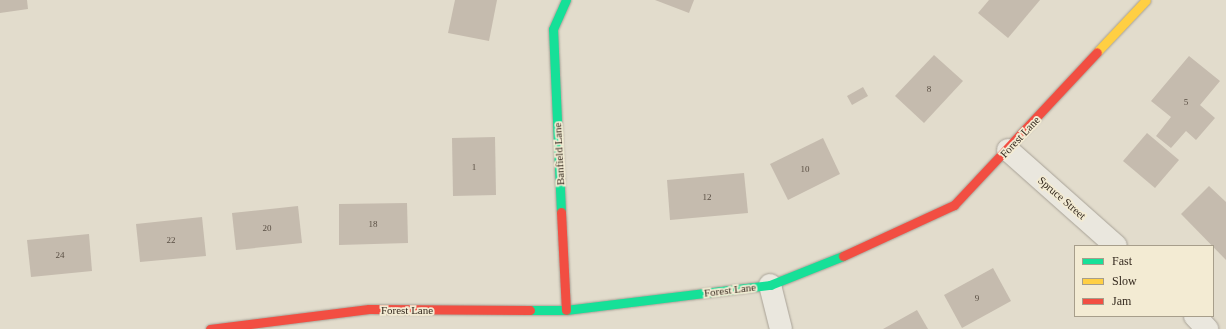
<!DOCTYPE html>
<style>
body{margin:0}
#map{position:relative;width:1226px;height:329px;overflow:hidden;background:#e2dccc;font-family:Georgia,serif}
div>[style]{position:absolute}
.building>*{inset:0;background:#c5bbae}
.roads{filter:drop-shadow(0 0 1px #a7a196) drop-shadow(0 0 1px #a7a196)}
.street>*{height:22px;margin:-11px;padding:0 11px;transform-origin:11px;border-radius:11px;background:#eae7de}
.fast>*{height:9px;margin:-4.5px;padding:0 4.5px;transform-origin:4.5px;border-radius:4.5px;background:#16e098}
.slow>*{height:9px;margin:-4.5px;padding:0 4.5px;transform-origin:4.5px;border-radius:4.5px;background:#ffcf43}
.jam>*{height:9px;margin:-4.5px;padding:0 4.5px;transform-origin:4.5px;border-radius:4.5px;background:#f24e42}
span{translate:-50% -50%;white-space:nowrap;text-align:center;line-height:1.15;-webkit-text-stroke:3.5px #f3ebd3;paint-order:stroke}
.number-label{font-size:9px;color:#594e43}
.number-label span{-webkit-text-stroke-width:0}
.street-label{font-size:11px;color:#352a1f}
.legend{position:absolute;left:1074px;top:245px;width:140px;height:72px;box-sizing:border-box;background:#f3ebd3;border:1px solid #a79e8b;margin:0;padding:5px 7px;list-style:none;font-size:12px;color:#352a1f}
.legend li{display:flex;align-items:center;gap:8px;height:20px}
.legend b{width:20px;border:1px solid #a79e8b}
</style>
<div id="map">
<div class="building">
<i style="clip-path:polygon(0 0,27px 0,28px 9px,0 13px)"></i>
<i style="clip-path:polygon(455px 0,497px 0,489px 41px,448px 33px)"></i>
<i style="clip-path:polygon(655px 0,694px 0,689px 13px)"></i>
<i style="clip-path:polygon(989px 0,1040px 0,1008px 38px,978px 13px)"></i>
<i style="clip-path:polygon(934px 55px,963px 81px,924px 123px,895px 96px)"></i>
<i style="clip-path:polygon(1189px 56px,1220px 81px,1200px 105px,1215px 118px,1196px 140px,1186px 131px,1171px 148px,1156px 136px,1171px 117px,1151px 101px)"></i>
<i style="clip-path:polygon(863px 87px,868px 96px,852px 105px,847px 96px)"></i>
<i style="clip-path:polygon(1147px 133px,1179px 160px,1155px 188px,1123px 161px)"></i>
<i style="clip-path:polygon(495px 137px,496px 195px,453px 196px,452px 138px)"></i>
<i style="clip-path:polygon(823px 138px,840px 174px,788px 200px,770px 164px)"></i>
<i style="clip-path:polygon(744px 173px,748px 213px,670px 220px,667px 180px)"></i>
<i style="clip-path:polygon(1209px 186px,1226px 202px,1226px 260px,1181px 214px)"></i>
<i style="clip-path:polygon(407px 203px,408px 243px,339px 245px,339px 204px)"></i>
<i style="clip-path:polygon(298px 206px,302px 243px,236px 250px,232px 213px)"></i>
<i style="clip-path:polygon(202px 217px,206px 256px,140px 262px,136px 224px)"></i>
<i style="clip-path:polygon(89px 234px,92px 271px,31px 277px,27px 240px)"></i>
<i style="clip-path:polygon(993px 268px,1011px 301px,962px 328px,944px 295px)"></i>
<i style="clip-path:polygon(917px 310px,928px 329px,883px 329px)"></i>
</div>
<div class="roads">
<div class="street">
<i style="left:1008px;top:150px;width:144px;rotate:41.6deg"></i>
<i style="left:770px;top:285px;width:45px;rotate:76deg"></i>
<i style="left:1195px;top:316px;width:18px;rotate:47deg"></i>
</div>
<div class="fast">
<i style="left:561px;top:212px;width:183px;rotate:-92.5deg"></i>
<i style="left:553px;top:29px;width:32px;rotate:-66deg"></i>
<i style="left:530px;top:310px;width:36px"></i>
<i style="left:566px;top:310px;width:206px;rotate:-7deg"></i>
<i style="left:770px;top:285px;width:79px;rotate:-21.7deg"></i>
</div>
<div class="slow">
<i style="left:1097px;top:52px;width:71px;rotate:-46.7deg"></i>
</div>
<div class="jam">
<i style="left:561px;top:212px;width:98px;rotate:87.1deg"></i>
<i style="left:843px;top:256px;width:122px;rotate:-24.7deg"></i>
<i style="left:954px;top:205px;width:209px;rotate:-46.9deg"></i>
<i style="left:210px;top:329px;width:160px;rotate:-7.2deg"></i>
<i style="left:369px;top:309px;width:161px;rotate:0.4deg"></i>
</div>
</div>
<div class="number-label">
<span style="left:929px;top:89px">8</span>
<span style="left:1186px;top:102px">5</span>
<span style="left:474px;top:167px">1</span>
<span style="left:805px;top:169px">10</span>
<span style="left:707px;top:197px">12</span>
<span style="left:373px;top:224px">18</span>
<span style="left:267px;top:228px">20</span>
<span style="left:171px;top:240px">22</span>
<span style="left:60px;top:255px">24</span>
<span style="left:977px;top:298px">9</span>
</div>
<div class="street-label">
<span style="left:1020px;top:137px;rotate:-47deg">Forest Lane</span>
<span style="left:559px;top:154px;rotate:-93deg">Banfield Lane</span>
<span style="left:1062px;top:198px;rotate:41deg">Spruce Street</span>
<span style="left:730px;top:290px;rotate:-7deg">Forest Lane</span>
<span style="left:407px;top:310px">Forest Lane</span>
</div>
<ul class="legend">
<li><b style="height:5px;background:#16e098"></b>Fast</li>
<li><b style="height:5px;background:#ffcf43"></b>Slow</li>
<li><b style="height:5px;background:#f24e42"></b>Jam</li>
</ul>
</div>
